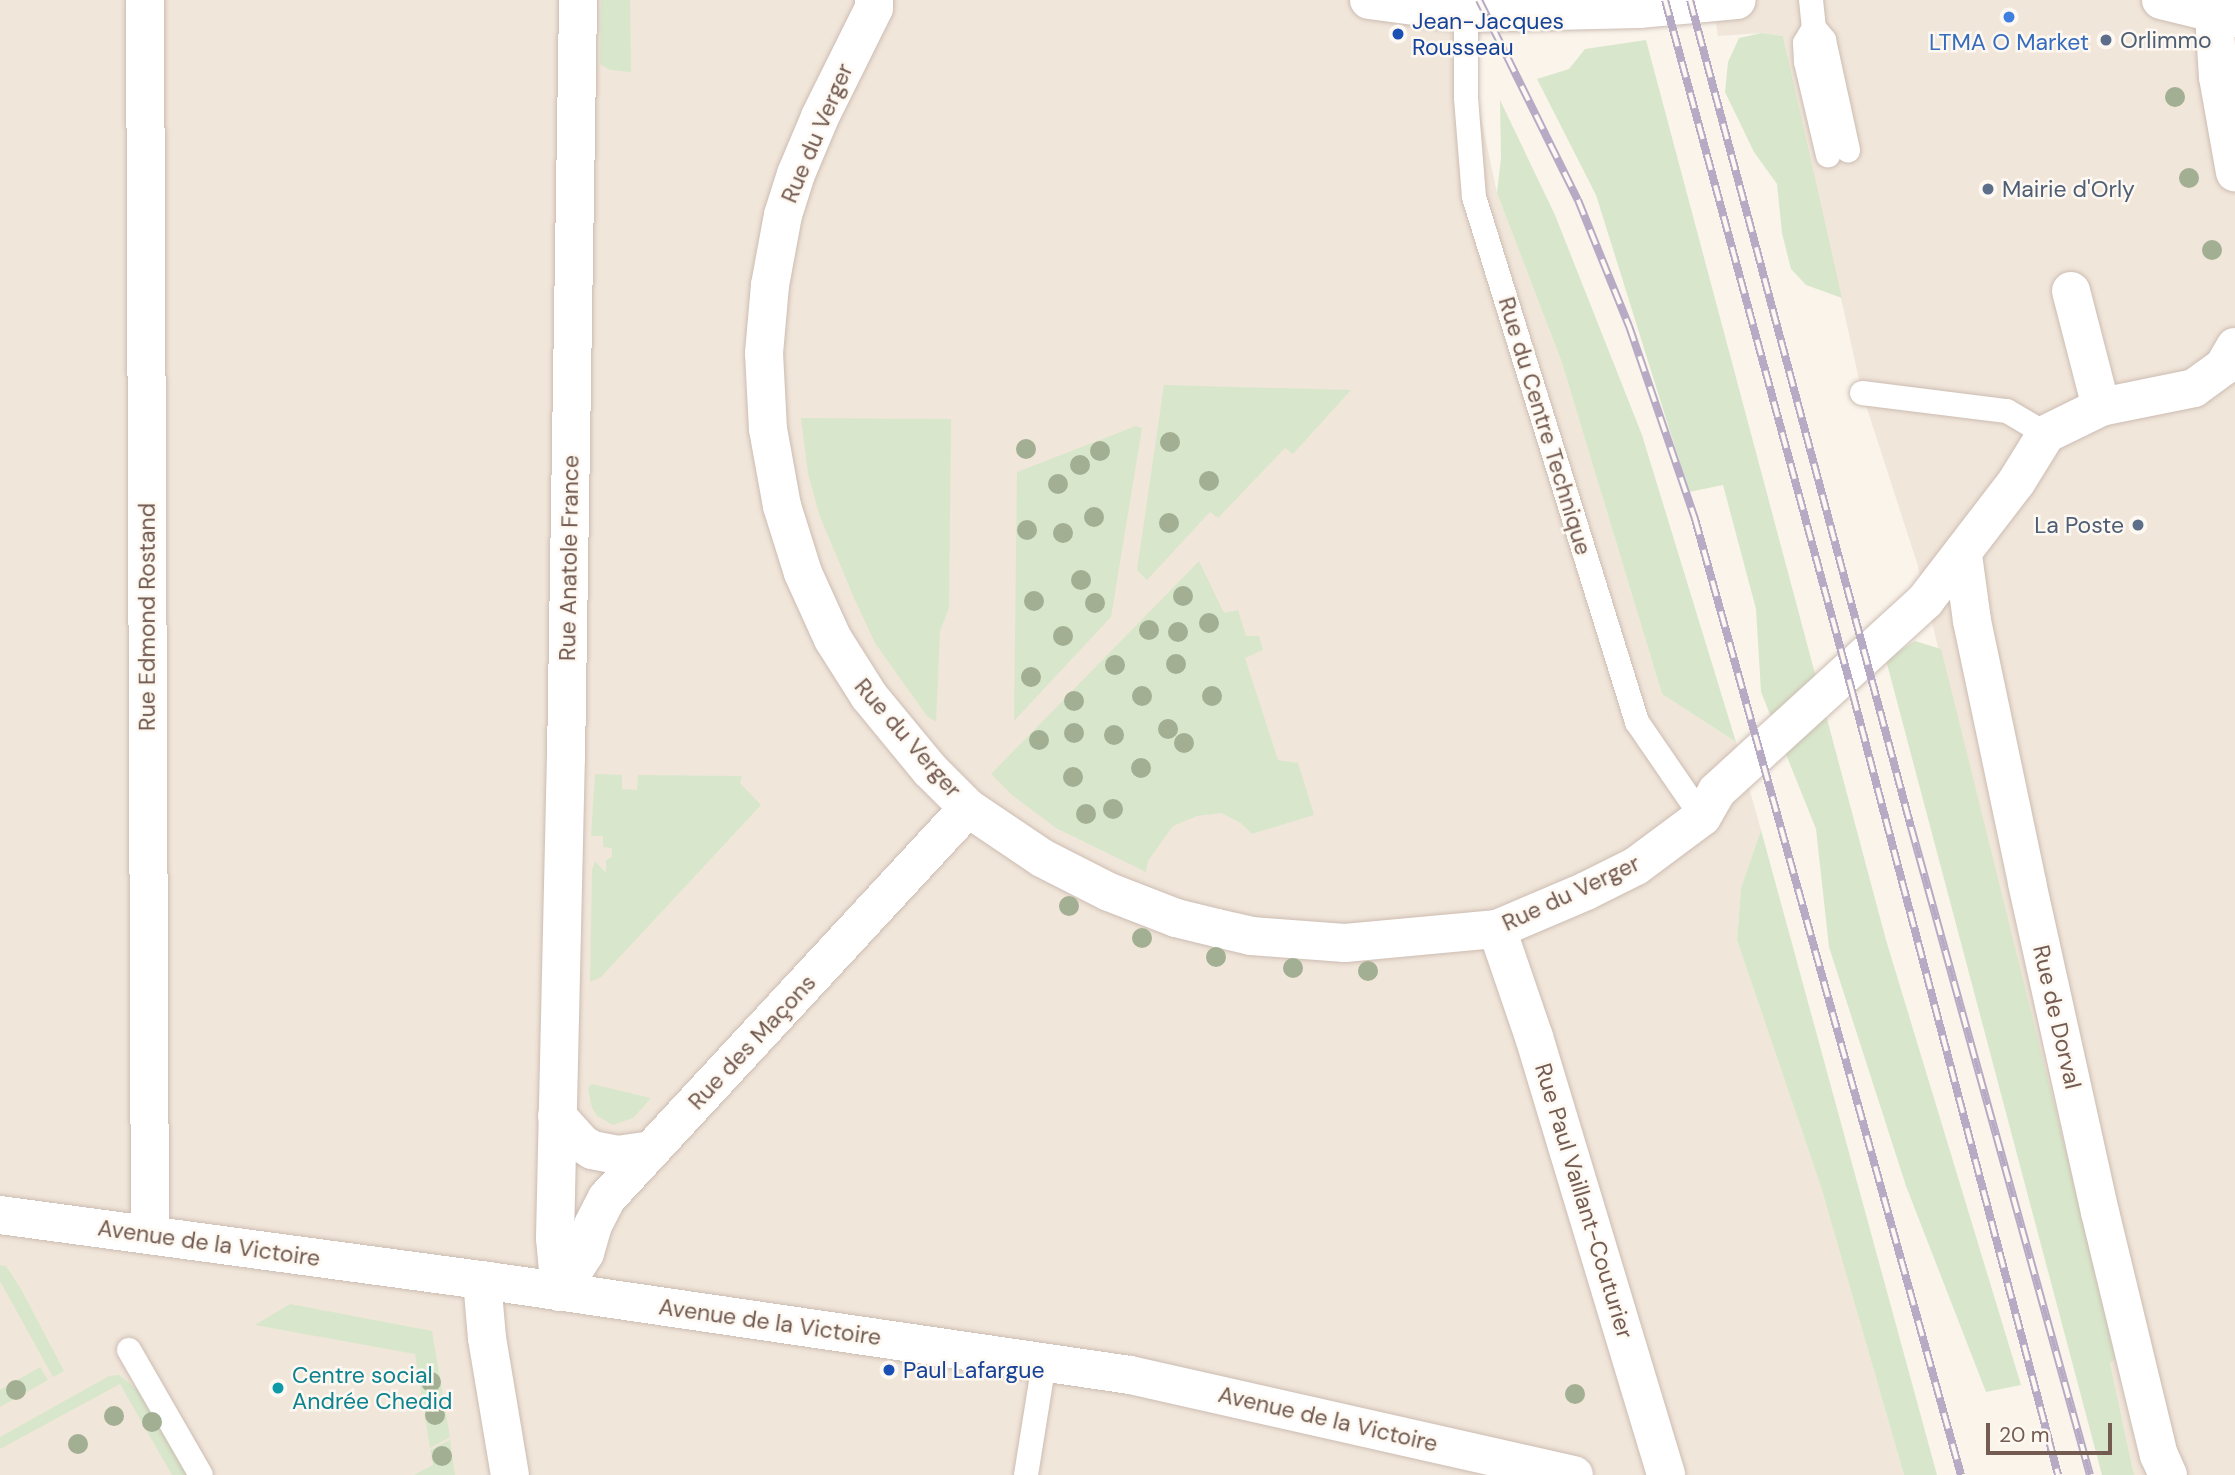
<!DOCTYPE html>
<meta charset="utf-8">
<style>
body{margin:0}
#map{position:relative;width:2235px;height:1475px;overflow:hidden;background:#faf4eb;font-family:"DM Sans",sans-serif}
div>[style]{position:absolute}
.residential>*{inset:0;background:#f1e6da}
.green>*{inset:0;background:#d8e7cb}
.roads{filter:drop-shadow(0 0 2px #ccbcb2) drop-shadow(0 0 2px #ccbcb2)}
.lane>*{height:24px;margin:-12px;padding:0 12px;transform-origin:12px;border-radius:12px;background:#fff}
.street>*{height:38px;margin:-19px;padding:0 19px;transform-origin:19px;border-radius:19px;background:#fff}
.secondary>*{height:38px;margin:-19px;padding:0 19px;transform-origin:19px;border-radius:19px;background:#fff}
.rail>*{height:8px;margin-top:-4px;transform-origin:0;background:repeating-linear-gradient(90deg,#fdf8f1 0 16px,#b6aac4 0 32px);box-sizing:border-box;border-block:2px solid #b6aac4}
.trees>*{width:20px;height:20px;margin:-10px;border-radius:50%;background:#a2af92}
.dots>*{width:19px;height:19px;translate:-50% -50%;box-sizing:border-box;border:4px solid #fdf8f1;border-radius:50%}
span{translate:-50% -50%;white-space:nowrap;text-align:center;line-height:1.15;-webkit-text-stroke:5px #fdf8f1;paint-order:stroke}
.transit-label{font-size:23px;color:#164399}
.left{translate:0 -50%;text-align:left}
.service-label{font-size:23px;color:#4e5e75}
.right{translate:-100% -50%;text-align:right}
.shop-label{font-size:23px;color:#366cbe}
.street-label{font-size:23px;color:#735b51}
.culture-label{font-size:23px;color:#0d838f}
.scale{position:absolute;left:1986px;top:1423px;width:126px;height:32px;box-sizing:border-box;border:4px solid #735b51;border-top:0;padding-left:9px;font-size:21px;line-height:24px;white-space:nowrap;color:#735b51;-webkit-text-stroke:5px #fdf8f1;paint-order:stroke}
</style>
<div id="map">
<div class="residential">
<i style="clip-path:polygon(0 0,1432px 0,1469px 62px,1497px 193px,1562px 363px,1662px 694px,1736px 742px,1761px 830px,1741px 888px,1737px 940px,1821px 1187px,1904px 1475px,0 1475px)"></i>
<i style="clip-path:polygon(1712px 0,2235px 0,2235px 1475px,2134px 1475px,2110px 1363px,2116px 1357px,1917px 563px,1862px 393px,1783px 36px,1762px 33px,1718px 36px)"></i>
</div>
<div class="green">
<i style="clip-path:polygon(601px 0,630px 0,631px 72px,610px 70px,600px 64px)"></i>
<i style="clip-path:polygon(1762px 33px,1783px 36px,1842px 298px,1806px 285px,1791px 269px,1782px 233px,1777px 184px,1754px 152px,1725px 92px,1728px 62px,1739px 38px)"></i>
<i style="clip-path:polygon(1646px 40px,1886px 940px,2021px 1385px,1986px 1392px,1906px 1186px,1829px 947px,1816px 829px,1761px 692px,1756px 609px,1723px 485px,1689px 492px,1596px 195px,1537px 79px,1569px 69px,1585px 49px)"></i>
<i style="clip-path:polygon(1500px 100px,1555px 215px,1642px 435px,1736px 742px,1662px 694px,1562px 363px,1497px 193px,1501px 158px)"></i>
<i style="clip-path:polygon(1164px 385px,1351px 390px,1293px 454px,1285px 448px,1218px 518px,1210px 512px,1147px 580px,1137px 570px)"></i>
<i style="clip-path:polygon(801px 418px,951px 419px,949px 608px,940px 631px,936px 722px,927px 716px,875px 643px,854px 598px,819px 514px,808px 473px)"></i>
<i style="clip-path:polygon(1136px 426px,1142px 428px,1111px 617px,1014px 721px,1017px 472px)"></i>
<i style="clip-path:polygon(1199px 561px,1224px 613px,1238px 610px,1246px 636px,1259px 636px,1263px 650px,1245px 658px,1278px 760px,1298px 763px,1314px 815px,1252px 834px,1241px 823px,1221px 813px,1197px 816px,1173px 826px,1148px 861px,1146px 872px,1056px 828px,1012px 795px,991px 774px)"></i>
<i style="clip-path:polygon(1915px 641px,1941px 649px,2117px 1358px,2110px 1363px,2134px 1475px,2102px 1475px,1886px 660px)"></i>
<i style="clip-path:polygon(595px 774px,622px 775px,622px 789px,637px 790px,638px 775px,742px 776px,740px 783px,761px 805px,601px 977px,590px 982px,592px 870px,595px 861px,606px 873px,606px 860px,612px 857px,612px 848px,603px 847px,603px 836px,591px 836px)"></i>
<i style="clip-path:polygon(1761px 830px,1937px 1475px,1904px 1475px,1821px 1187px,1737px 940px,1741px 888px)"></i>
<i style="clip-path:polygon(592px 1084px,651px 1098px,633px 1118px,613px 1125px,597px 1116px,592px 1108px,588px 1088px)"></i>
<i style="clip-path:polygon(0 1265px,6px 1266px,21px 1289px,64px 1371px,53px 1377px,0 1281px)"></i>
<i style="clip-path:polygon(290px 1304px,432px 1331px,450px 1437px,430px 1448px,415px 1354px,255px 1325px)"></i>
<i style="clip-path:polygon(40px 1367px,48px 1380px,0 1407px,0 1390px)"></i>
<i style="clip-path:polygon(119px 1375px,139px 1391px,187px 1475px,172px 1475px,120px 1384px,0 1449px,0 1437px,109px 1376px)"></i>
<i style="clip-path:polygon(450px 1440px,455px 1475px,414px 1475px,433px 1465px,430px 1450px)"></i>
</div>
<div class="roads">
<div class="lane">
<i style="left:1811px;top:0;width:28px;rotate:84deg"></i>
<i style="left:1814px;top:28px;width:16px;rotate:50deg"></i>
<i style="left:1824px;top:40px;width:113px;rotate:77.7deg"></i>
<i style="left:1466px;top:13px;width:85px;rotate:90deg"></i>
<i style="left:1466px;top:98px;width:99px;rotate:85.4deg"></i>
<i style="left:1474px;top:197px;width:550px;rotate:72.75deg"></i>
<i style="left:1637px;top:722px;width:115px;rotate:55.6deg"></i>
<i style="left:1814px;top:28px;width:17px;rotate:121deg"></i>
<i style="left:1805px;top:43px;width:19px;rotate:87deg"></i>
<i style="left:1806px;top:62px;width:96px;rotate:76.7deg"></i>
<i style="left:1862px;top:393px;width:146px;rotate:7.1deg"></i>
<i style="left:2007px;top:411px;width:45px;rotate:30.5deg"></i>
<i style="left:129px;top:1350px;width:144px;rotate:60.1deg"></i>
<i style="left:1026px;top:1475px;width:114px;rotate:-80.9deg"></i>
</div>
<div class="street">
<i style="left:145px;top:0;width:1234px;rotate:89.77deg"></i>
<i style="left:874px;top:0;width:8px;rotate:90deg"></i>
<i style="left:874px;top:8px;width:122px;rotate:116.4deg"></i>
<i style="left:820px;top:117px;width:62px;rotate:112.8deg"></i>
<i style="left:796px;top:174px;width:43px;rotate:107.6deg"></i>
<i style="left:783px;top:215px;width:71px;rotate:100.5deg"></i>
<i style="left:770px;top:285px;width:68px;rotate:95deg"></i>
<i style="left:764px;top:353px;width:76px;rotate:87deg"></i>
<i style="left:768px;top:429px;width:78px;rotate:79.7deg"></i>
<i style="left:782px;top:506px;width:70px;rotate:72.6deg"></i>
<i style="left:803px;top:573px;width:72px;rotate:65.6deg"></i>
<i style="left:833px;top:639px;width:67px;rotate:57.7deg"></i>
<i style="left:869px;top:696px;width:96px;rotate:50.5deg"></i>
<i style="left:930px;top:770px;width:54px;rotate:45deg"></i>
<i style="left:968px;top:808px;width:89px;rotate:34deg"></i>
<i style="left:1042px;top:858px;width:75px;rotate:26.9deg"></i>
<i style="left:1109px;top:892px;width:72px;rotate:21.2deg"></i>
<i style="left:1176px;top:918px;width:42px;rotate:13.7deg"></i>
<i style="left:1217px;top:928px;width:35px;rotate:13deg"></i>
<i style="left:1251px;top:936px;width:94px;rotate:4.3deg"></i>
<i style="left:1345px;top:943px;width:153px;rotate:-5.3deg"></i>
<i style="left:1497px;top:929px;width:97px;rotate:-23.1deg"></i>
<i style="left:1586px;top:891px;width:56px;rotate:-26.6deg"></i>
<i style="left:1636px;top:866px;width:82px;rotate:-36.6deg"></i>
<i style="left:1702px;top:817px;width:30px;rotate:-60deg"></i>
<i style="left:1717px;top:791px;width:282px;rotate:-42.4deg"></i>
<i style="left:1925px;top:601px;width:151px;rotate:-52.5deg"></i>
<i style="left:2017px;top:481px;width:55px;rotate:-58.3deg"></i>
<i style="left:2046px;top:434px;width:61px;rotate:-26.1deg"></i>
<i style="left:2101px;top:407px;width:95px;rotate:-11.5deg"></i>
<i style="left:2194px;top:388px;width:37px;rotate:-36deg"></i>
<i style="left:2224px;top:366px;width:22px;rotate:-60deg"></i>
<i style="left:1369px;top:0;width:98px;rotate:7.6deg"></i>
<i style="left:1466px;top:13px;width:173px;rotate:-1.3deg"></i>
<i style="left:1639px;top:9px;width:98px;rotate:-5.2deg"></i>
<i style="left:2161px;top:0;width:76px;rotate:13.7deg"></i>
<i style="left:2214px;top:14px;width:63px;rotate:86.4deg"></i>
<i style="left:2218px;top:77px;width:97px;rotate:79.9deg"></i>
<i style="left:2071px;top:291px;width:120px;rotate:75.5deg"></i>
<i style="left:1963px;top:555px;width:67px;rotate:82.2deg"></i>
<i style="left:1972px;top:621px;width:268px;rotate:78.1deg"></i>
<i style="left:2027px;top:883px;width:337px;rotate:77.5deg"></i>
<i style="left:2100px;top:1212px;width:250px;rotate:76.4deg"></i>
<i style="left:2159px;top:1455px;width:22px;rotate:66deg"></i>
<i style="left:1497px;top:929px;width:114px;rotate:71.1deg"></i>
<i style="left:1534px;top:1037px;width:457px;rotate:73.2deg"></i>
<i style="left:557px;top:1116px;width:36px;rotate:48deg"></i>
<i style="left:581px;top:1143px;width:13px;rotate:32deg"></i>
<i style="left:592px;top:1150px;width:25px;rotate:11deg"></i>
<i style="left:617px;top:1155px;width:35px;rotate:-8deg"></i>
<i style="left:482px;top:1280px;width:58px;rotate:85.1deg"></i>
<i style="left:487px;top:1338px;width:139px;rotate:80.5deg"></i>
<i style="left:560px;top:1292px;width:54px;rotate:-95.3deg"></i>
<i style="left:555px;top:1238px;width:479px;rotate:-88.7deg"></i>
<i style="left:566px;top:759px;width:759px;rotate:-89.09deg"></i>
<i style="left:560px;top:1292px;width:46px;rotate:-57.3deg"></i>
<i style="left:585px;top:1253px;width:29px;rotate:-74deg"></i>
<i style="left:593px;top:1225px;width:30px;rotate:-63deg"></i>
<i style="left:607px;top:1198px;width:531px;rotate:-47.21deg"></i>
</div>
<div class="secondary">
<i style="left:0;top:1215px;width:486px;rotate:7.7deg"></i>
<i style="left:482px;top:1280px;width:655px;rotate:8.34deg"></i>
<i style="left:1130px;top:1375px;width:455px;rotate:12.7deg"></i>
</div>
</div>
<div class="rail">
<i style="left:1479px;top:0;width:223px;rotate:63.7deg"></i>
<i style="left:1578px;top:200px;width:136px;rotate:68deg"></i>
<i style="left:1629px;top:326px;width:204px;rotate:71.1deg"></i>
<i style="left:1695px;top:519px;width:992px;rotate:74.45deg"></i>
<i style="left:1665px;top:0;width:720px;rotate:74.86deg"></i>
<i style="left:1853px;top:695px;width:806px;rotate:75.27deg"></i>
<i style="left:1690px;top:0;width:856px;rotate:75.04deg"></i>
<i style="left:1911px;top:827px;width:672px;rotate:74.56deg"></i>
</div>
<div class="trees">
<i style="left:2175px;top:97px"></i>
<i style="left:2189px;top:178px"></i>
<i style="left:2212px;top:250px"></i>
<i style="left:1170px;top:442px"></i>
<i style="left:1026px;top:449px"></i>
<i style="left:1100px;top:451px"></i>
<i style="left:1080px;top:465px"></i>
<i style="left:1209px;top:481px"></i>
<i style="left:1058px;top:484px"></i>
<i style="left:1094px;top:517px"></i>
<i style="left:1169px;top:523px"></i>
<i style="left:1027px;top:530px"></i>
<i style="left:1063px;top:533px"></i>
<i style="left:1081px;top:580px"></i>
<i style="left:1183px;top:596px"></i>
<i style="left:1034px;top:601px"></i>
<i style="left:1095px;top:603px"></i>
<i style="left:1209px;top:623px"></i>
<i style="left:1149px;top:630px"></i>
<i style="left:1178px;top:632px"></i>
<i style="left:1063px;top:636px"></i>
<i style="left:1176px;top:664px"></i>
<i style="left:1115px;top:665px"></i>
<i style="left:1031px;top:677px"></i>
<i style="left:1142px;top:696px"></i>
<i style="left:1212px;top:696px"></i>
<i style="left:1074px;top:701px"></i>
<i style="left:1168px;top:729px"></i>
<i style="left:1074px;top:733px"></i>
<i style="left:1114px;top:735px"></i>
<i style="left:1039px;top:740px"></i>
<i style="left:1184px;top:743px"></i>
<i style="left:1141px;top:768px"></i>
<i style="left:1073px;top:777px"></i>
<i style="left:1113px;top:809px"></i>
<i style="left:1086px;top:814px"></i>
<i style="left:1069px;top:906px"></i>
<i style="left:1142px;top:938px"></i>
<i style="left:1216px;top:957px"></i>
<i style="left:1293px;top:968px"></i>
<i style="left:1368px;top:971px"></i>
<i style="left:431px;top:1382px"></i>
<i style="left:16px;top:1390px"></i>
<i style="left:1575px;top:1394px"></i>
<i style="left:435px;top:1415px"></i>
<i style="left:114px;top:1416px"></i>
<i style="left:152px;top:1422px"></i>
<i style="left:78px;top:1444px"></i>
<i style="left:442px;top:1456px"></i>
</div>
<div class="dots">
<i style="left:2009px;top:17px;background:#3f7fe0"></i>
<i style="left:1398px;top:34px;background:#1a4fb4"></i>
<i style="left:2106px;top:40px;background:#5c6f8a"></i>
<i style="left:1988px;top:189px;background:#5c6f8a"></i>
<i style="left:2138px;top:525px;background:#5c6f8a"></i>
<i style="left:889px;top:1370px;background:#1a4fb4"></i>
<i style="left:278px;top:1388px;background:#0f9aa8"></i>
</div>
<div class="transit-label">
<span class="left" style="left:1412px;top:34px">Jean-Jacques<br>Rousseau</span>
<span class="left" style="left:903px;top:1370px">Paul Lafargue</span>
</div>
<div class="service-label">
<span class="left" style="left:2120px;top:40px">Orlimmo</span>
<span class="left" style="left:2002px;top:189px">Mairie d'Orly</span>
<span class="right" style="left:2124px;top:525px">La Poste</span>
</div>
<div class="shop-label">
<span style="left:2009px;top:42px">LTMA O Market</span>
</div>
<div class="street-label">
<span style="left:817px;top:133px;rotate:-67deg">Rue du Verger</span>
<span style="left:1545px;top:426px;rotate:73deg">Rue du Centre Technique</span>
<span style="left:569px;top:558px;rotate:-89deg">Rue Anatole France</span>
<span style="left:147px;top:617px;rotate:-90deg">Rue Edmond Rostand</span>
<span style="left:908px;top:738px;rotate:49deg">Rue du Verger</span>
<span style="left:1571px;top:893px;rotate:-25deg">Rue du Verger</span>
<span style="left:2057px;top:1017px;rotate:77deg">Rue de Dorval</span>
<span style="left:752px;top:1042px;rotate:-47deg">Rue des Maçons</span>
<span style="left:1584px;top:1201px;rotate:73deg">Rue Paul Vaillant-Couturier</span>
<span style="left:209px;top:1243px;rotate:8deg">Avenue de la Victoire</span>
<span style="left:770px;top:1322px;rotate:8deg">Avenue de la Victoire</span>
<span style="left:1328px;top:1419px;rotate:13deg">Avenue de la Victoire</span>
</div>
<div class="culture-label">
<span class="left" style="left:292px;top:1388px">Centre social<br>Andrée Chedid</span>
</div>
<div class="scale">20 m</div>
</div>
